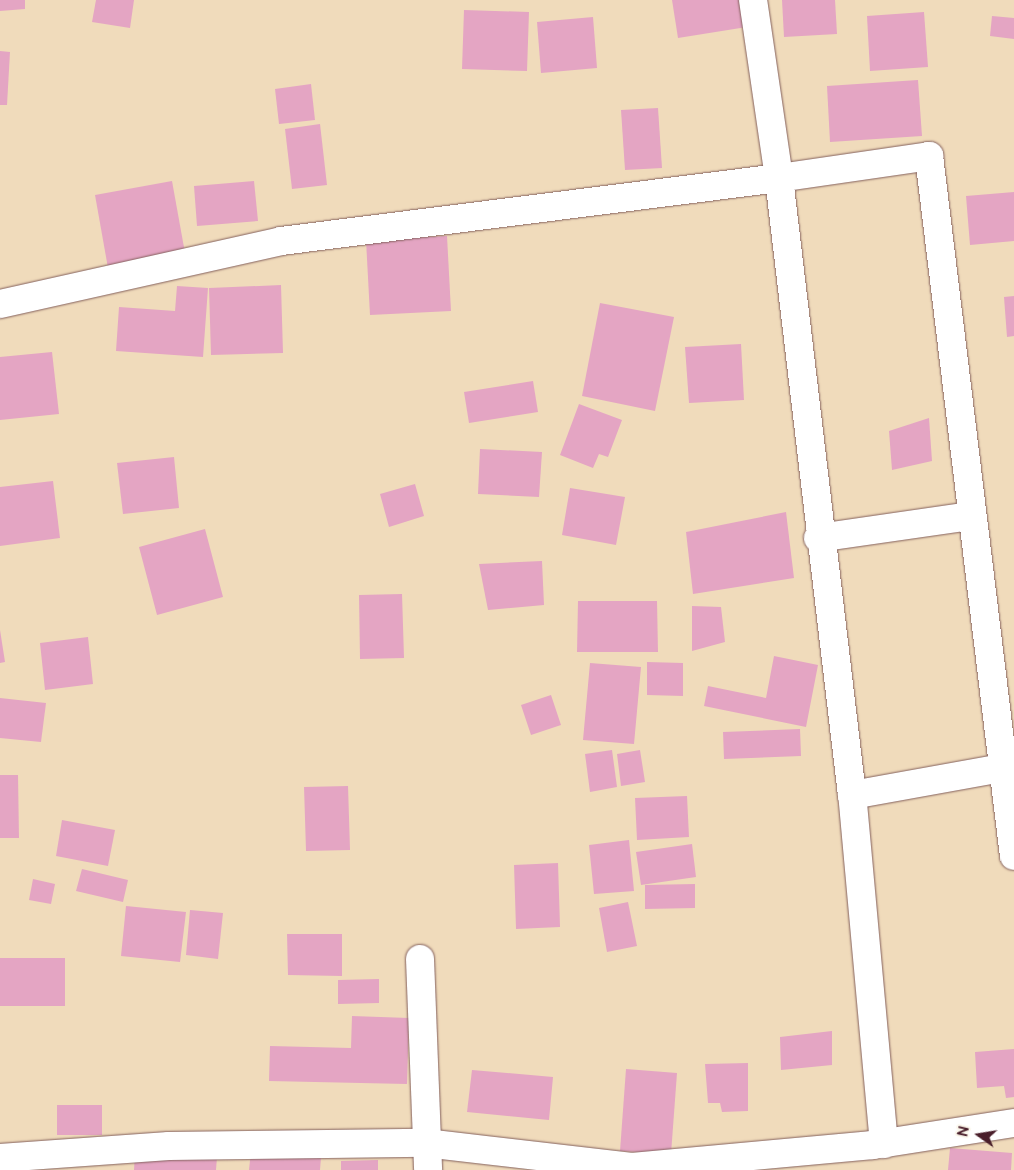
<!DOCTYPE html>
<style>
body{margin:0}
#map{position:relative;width:1014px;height:1170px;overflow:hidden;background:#f0dbbb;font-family:"Balsamiq Sans",sans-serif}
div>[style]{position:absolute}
.building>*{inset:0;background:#e4a5c3}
.roads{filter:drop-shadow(0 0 1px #84615d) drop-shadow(0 0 1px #84615d)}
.street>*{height:28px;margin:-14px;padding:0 14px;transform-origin:14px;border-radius:14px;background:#fff}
span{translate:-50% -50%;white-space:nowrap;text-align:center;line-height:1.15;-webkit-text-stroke:4.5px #fbf7ec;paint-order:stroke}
.north{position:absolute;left:954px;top:1110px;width:50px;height:50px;-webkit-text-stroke:4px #fbf7ec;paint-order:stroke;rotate:283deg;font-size:14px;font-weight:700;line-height:20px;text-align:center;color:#4a1f2b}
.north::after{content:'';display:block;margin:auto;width:18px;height:22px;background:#4a1f2b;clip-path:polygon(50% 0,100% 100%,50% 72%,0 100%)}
</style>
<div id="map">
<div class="building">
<i style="clip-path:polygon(0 0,25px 0,25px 9px,0 11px)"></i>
<i style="clip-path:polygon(96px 0,134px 0,130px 28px,92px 22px)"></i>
<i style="clip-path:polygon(672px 0,749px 0,753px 26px,678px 38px)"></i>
<i style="clip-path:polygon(782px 0,835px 0,837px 34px,784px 37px)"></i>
<i style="clip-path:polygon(464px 10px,529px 12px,527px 71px,462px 69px)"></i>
<i style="clip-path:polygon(924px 12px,928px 67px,870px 71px,867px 16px)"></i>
<i style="clip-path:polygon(992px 16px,1014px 18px,1014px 39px,990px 36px)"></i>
<i style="clip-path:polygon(593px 17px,597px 68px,541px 73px,537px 22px)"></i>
<i style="clip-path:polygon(0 51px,10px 52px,7px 105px,0 105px)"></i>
<i style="clip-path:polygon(918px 80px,922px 136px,830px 142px,827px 86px)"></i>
<i style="clip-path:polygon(311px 84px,315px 120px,279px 124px,275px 89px)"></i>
<i style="clip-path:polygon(658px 108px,662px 168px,625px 170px,621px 110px)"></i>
<i style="clip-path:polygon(320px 124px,327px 185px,292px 189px,285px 129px)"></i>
<i style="clip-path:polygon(172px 181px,185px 253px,108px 268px,95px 195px)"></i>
<i style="clip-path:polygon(254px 181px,258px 221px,197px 226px,194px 186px)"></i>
<i style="clip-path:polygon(1014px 192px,1014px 241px,970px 245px,966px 196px)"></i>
<i style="clip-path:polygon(447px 236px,451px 311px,370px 315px,366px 240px)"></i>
<i style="clip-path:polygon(281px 285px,283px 353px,211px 355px,209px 288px)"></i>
<i style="clip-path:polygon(177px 286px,208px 288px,203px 357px,116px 351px,119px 307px,175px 311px)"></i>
<i style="clip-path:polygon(1014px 296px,1014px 336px,1007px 337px,1004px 297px)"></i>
<i style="clip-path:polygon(600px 303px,674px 317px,655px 411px,582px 396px)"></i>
<i style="clip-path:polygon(741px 344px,744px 400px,689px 403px,685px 347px)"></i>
<i style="clip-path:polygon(52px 352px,59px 414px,0 420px,0 357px)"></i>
<i style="clip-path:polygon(533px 381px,538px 412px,469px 423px,464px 392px)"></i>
<i style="clip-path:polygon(579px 404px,622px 420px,608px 457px,599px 454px,593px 468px,560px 455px)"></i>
<i style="clip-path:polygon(929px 418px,932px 461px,892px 470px,889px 431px)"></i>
<i style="clip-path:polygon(480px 449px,542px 452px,539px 497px,478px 494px)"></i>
<i style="clip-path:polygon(174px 457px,179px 508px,123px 514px,117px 463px)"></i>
<i style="clip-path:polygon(53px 481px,60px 538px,0 546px,0 487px)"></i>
<i style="clip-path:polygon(415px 484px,424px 516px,389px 527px,380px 494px)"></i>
<i style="clip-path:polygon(570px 488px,625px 497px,616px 545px,562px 535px)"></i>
<i style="clip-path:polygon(786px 512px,794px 578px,693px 594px,686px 532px)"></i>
<i style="clip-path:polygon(205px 529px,223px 597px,157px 615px,139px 547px)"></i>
<i style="clip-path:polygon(542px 561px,544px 605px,488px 610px,479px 564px)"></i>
<i style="clip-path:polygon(402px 594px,404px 658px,360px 659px,359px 595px)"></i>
<i style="clip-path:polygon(578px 601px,657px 601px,658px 652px,577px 652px)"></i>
<i style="clip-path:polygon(692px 606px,721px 607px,725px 642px,692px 651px)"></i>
<i style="clip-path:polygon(0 630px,5px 662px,0 663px)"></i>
<i style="clip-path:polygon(88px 637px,93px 684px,45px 690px,40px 643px)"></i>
<i style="clip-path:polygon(774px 656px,818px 665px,806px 727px,704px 706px,708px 686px,766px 698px)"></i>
<i style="clip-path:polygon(647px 662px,683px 663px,683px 696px,647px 695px)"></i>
<i style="clip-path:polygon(590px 663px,641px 667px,634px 744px,583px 740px)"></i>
<i style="clip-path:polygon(551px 695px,561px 725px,531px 735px,521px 705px)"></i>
<i style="clip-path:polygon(0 698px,46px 703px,41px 742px,0 738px)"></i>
<i style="clip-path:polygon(800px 729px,801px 756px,724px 759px,723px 732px)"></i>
<i style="clip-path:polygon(612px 750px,617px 787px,590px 792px,585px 754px)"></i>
<i style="clip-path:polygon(640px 750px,645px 782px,621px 786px,617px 754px)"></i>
<i style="clip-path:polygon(0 775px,18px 775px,19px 838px,0 838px)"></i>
<i style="clip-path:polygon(348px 786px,350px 850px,306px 851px,304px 787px)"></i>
<i style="clip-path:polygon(687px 796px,689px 837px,637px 840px,635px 798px)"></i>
<i style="clip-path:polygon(62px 820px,115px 830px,108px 866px,56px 856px)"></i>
<i style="clip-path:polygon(629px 840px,634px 891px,594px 894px,589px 845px)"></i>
<i style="clip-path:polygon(692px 844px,696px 877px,641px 885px,636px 852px)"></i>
<i style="clip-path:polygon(558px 863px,560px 927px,516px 929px,514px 865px)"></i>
<i style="clip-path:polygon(82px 869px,128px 880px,123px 902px,76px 891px)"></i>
<i style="clip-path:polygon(33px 879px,55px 884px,51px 904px,29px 900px)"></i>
<i style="clip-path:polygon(695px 884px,695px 908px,645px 909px,645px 885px)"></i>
<i style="clip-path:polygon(628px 902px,637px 946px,607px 952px,599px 908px)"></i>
<i style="clip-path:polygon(126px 906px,186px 912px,180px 962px,121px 956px)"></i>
<i style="clip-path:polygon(190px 910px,223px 913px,218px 959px,186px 955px)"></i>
<i style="clip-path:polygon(287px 934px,342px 934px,342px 976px,288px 975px)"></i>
<i style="clip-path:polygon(0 958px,65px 958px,65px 1006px,0 1006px)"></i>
<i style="clip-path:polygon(379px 979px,379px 1003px,338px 1004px,338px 980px)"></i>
<i style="clip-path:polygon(352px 1016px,409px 1018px,407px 1084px,269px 1081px,270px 1046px,351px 1048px)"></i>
<i style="clip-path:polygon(832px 1031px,832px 1065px,781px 1070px,780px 1037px)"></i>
<i style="clip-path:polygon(1014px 1049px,1014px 1097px,1006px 1098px,1004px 1086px,977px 1088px,975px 1052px)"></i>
<i style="clip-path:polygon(748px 1063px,748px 1111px,722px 1112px,720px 1103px,708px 1103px,705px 1064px)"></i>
<i style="clip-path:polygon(626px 1069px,677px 1073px,671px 1154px,620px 1151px)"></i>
<i style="clip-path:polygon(472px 1070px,553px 1077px,549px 1120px,467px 1112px)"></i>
<i style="clip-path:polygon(57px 1105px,102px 1105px,102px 1135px,57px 1135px)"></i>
<i style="clip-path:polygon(950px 1148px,1012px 1153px,1011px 1170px,948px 1170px)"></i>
<i style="clip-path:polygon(251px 1151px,321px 1157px,320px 1170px,249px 1170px)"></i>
<i style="clip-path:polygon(135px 1155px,217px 1157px,216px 1170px,134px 1170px)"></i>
<i style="clip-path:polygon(378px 1160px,378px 1170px,341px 1170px,341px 1161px)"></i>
</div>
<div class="roads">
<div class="street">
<i style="left:0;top:304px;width:288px;rotate:-12.6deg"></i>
<i style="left:281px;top:241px;width:502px;rotate:-7.21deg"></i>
<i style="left:779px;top:178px;width:180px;rotate:-98.3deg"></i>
<i style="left:818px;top:538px;width:155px;rotate:-8.2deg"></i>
<i style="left:852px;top:795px;width:158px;rotate:-10.2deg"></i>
<i style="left:420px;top:959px;width:211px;rotate:87.8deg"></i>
<i style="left:884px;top:1144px;width:350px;rotate:-95.2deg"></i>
<i style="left:852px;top:795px;width:621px;rotate:-96.75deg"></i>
<i style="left:779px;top:178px;width:152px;rotate:-8.3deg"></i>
<i style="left:929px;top:156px;width:705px;rotate:83.08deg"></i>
<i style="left:0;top:1158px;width:169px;rotate:-4.1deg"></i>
<i style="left:169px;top:1146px;width:256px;rotate:-0.7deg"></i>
<i style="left:425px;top:1143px;width:208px;rotate:6.6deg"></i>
<i style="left:632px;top:1167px;width:242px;rotate:-5.2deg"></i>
<i style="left:873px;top:1145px;width:143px;rotate:-8.9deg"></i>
</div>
</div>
<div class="north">N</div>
</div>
